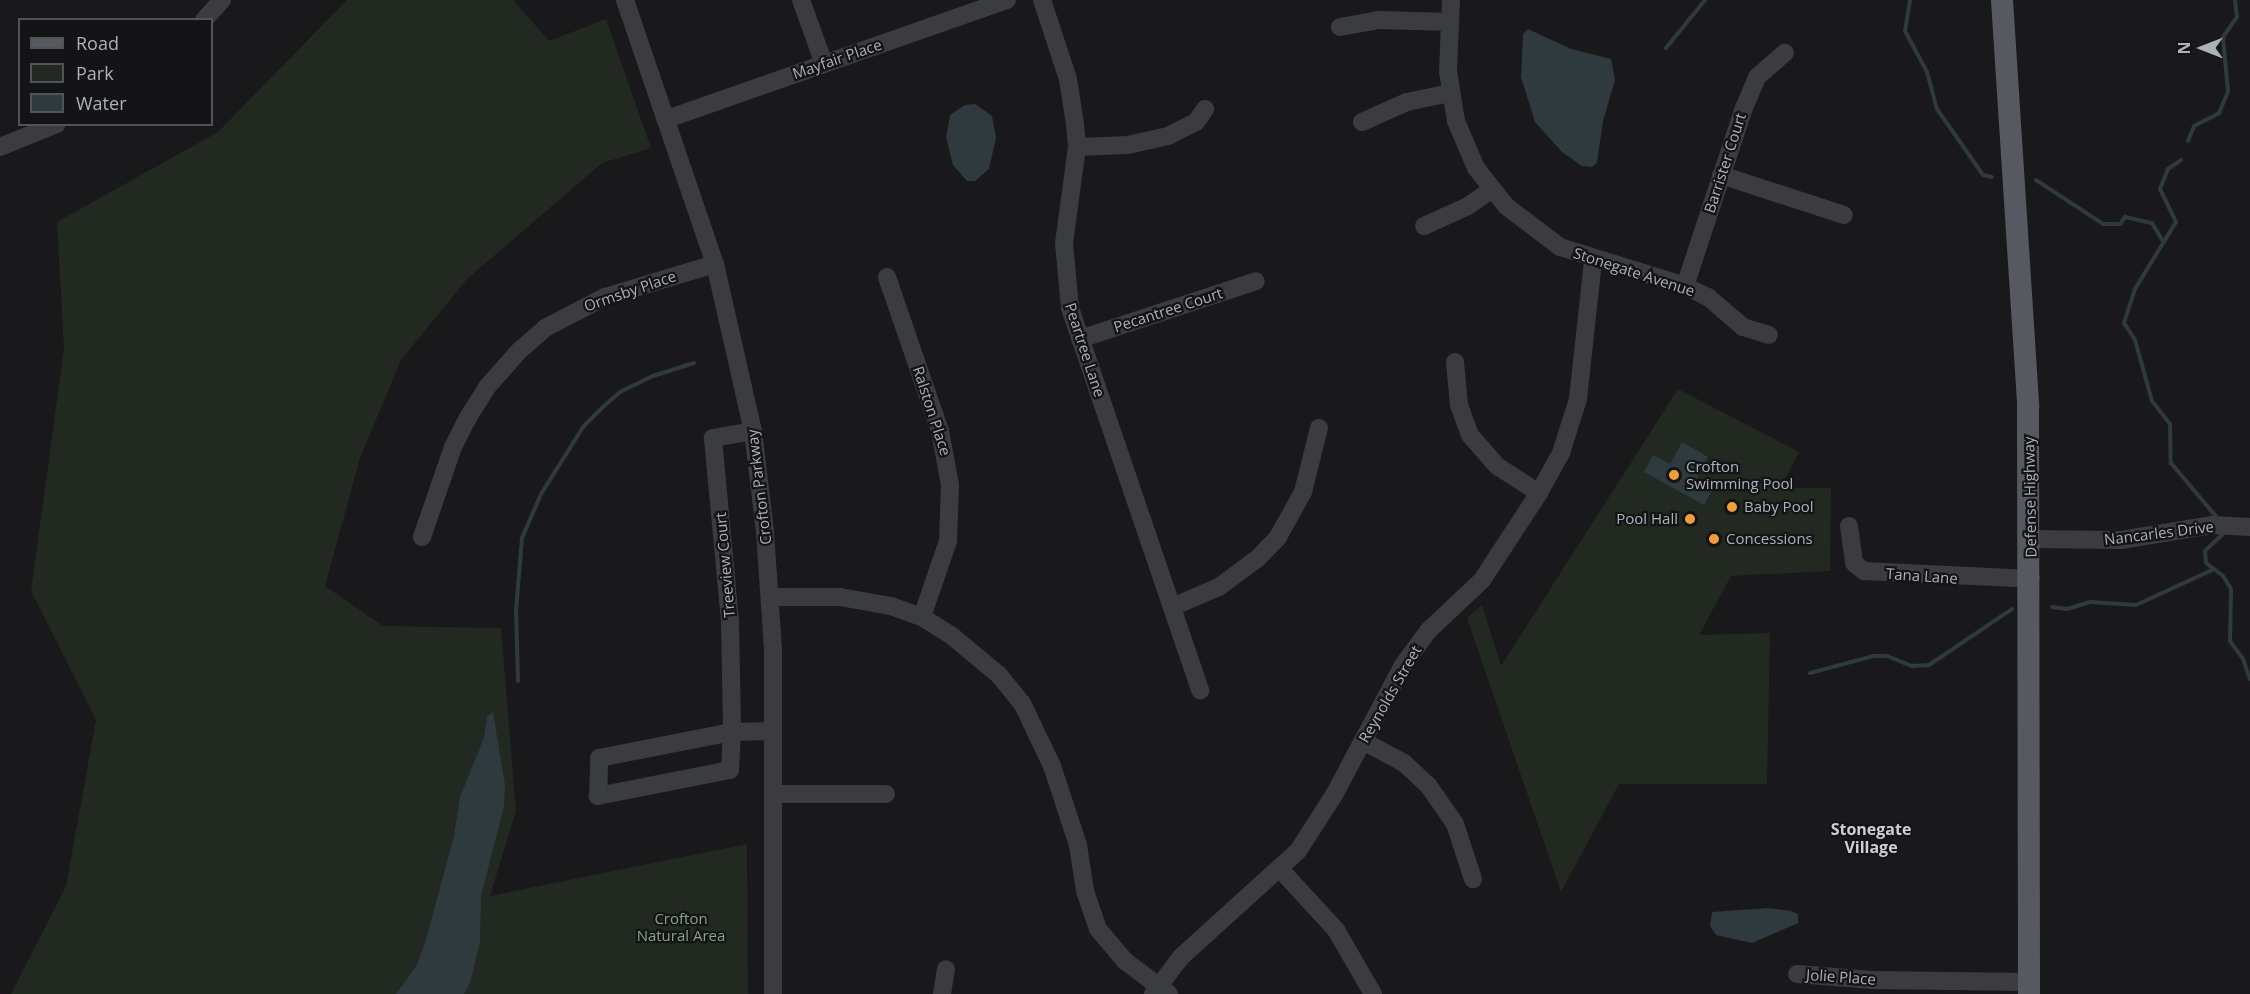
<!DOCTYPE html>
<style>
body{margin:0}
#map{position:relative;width:2250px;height:994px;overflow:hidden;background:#19191b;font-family:"Open Sans",sans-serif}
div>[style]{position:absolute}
.green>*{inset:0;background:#212921}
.water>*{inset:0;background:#2f3a3f}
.stream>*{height:4px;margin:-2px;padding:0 2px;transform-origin:2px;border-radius:2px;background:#2f3a3f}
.minor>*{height:18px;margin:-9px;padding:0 9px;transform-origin:9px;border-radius:9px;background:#3a3c40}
.major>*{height:22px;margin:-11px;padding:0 11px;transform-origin:11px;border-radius:11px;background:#56595f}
.dots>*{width:16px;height:16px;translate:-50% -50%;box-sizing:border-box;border:3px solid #141416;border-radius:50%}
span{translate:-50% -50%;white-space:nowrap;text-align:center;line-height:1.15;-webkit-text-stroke:4.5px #141416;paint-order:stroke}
.street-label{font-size:15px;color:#abb2ba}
.poi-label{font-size:15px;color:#abb2ba}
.left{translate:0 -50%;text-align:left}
.right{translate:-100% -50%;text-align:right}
.park-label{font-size:15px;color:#85a583}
.neighbourhood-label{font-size:16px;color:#ccd0d6;font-weight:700}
.legend{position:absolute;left:18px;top:18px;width:195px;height:108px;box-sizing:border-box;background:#141416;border:2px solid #505358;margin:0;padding:8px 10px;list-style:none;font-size:18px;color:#abb2ba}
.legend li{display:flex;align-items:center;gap:12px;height:30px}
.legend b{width:30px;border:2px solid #505358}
.north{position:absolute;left:2172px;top:18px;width:60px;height:60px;-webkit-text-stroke:4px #141416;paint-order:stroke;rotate:270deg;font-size:16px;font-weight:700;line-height:24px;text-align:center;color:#abb2ba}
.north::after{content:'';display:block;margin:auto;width:21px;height:27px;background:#abb2ba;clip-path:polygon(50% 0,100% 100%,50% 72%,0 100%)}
</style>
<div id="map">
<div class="green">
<i style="clip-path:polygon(347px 0,513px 0,549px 41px,606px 19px,651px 148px,602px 163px,467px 279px,401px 360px,360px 458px,325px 586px,383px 626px,501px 628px,516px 811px,490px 896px,747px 844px,748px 994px,11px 994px,66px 886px,96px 720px,31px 591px,64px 349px,57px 222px,218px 132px)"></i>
<i style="clip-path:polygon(1678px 389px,1799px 452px,1780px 488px,1831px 488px,1830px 571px,1731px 576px,1699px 635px,1770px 633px,1767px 784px,1619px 784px,1561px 892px,1467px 618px,1482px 605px,1501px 666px)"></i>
</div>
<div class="water">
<i style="clip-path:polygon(1528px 29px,1571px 49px,1611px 59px,1615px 80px,1603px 121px,1597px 163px,1592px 167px,1582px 166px,1562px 152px,1535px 122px,1521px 77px,1523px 34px)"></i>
<i style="clip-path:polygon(975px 104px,992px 116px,996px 138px,989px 169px,975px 181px,967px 181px,953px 165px,946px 137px,950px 115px,965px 105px)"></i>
<i style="clip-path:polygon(1682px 442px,1708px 457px,1697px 478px,1714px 487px,1704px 505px,1644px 472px,1653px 455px,1670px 464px)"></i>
<i style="clip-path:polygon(493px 712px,505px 785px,504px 806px,481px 896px,480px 942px,470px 983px,464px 994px,396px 994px,417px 965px,427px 936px,454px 836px,460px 797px,484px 738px,487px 717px)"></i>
<i style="clip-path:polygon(1768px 908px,1791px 911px,1798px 914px,1798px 923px,1752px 943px,1716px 935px,1710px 926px,1712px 912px)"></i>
</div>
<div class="stream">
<i style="left:1910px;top:0;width:31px;rotate:99deg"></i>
<i style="left:1905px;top:31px;width:47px;rotate:61.8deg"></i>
<i style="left:1927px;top:72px;width:38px;rotate:75deg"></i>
<i style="left:1937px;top:109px;width:80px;rotate:55.1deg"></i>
<i style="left:1983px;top:175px;width:9px;rotate:13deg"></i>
<i style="left:1666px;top:48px;width:62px;rotate:-50.9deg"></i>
<i style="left:2188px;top:141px;width:16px;rotate:-68deg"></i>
<i style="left:2194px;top:126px;width:28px;rotate:-27deg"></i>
<i style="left:2219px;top:113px;width:23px;rotate:-67deg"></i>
<i style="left:2228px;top:92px;width:55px;rotate:-95.2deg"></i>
<i style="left:2223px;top:37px;width:24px;rotate:-55deg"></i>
<i style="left:2237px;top:17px;width:17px;rotate:-97deg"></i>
<i style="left:2181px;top:160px;width:16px;rotate:145deg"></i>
<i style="left:2168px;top:169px;width:22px;rotate:112deg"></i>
<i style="left:2160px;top:189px;width:37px;rotate:64deg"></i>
<i style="left:2176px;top:222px;width:79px;rotate:121.5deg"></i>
<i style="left:2135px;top:289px;width:36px;rotate:108deg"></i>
<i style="left:2124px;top:323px;width:20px;rotate:57deg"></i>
<i style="left:2135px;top:340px;width:63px;rotate:74.4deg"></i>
<i style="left:2152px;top:401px;width:29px;rotate:52deg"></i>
<i style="left:2170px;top:424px;width:39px;rotate:89deg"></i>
<i style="left:2171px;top:463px;width:75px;rotate:49.9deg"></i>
<i style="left:2036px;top:180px;width:80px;rotate:33.3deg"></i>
<i style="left:2103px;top:224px;width:17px"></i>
<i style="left:2120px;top:224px;width:9px;rotate:-54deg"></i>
<i style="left:2125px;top:217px;width:28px;rotate:13deg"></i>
<i style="left:2152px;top:223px;width:23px;rotate:59deg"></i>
<i style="left:2222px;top:530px;width:4px;rotate:76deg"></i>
<i style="left:2223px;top:534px;width:25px;rotate:137deg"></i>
<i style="left:2205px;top:551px;width:12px;rotate:85deg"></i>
<i style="left:2206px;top:563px;width:21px;rotate:37deg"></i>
<i style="left:2223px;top:576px;width:15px;rotate:58deg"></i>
<i style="left:2231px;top:589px;width:52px;rotate:91.1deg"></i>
<i style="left:2230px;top:641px;width:22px;rotate:54deg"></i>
<i style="left:2243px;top:659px;width:21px;rotate:71deg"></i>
<i style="left:2052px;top:607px;width:15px;rotate:8deg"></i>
<i style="left:2067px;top:609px;width:24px;rotate:-17deg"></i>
<i style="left:2090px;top:602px;width:46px;rotate:3.7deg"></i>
<i style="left:2136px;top:605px;width:84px;rotate:-24.7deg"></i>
<i style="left:1810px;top:673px;width:65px;rotate:-15.1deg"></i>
<i style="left:1873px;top:656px;width:14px"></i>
<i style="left:1887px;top:656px;width:27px;rotate:22deg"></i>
<i style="left:1912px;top:666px;width:17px;rotate:-3deg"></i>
<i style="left:1929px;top:665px;width:100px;rotate:-34deg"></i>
<i style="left:518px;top:681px;width:70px;rotate:-91.6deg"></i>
<i style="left:516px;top:611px;width:73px;rotate:-85.3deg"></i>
<i style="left:522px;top:538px;width:48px;rotate:-66.6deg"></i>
<i style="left:541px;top:494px;width:79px;rotate:-57.9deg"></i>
<i style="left:583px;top:427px;width:30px;rotate:-45deg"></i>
<i style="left:604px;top:406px;width:21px;rotate:-41deg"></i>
<i style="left:620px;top:392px;width:37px;rotate:-26deg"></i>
<i style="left:653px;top:376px;width:43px;rotate:-17.6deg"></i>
</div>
<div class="minor">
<i style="left:625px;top:0;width:279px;rotate:71.2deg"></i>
<i style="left:715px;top:264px;width:171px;rotate:77.2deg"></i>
<i style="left:753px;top:431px;width:102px;rotate:83.2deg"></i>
<i style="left:765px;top:532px;width:117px;rotate:86.1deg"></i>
<i style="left:773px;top:649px;width:345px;rotate:90deg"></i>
<i style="left:801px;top:0;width:68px;rotate:70.2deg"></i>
<i style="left:1042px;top:0;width:83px;rotate:71.8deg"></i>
<i style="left:1068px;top:79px;width:46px;rotate:81.2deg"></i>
<i style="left:1075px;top:124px;width:23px;rotate:85deg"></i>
<i style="left:1077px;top:147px;width:97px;rotate:97.7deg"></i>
<i style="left:1064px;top:243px;width:65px;rotate:84.7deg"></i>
<i style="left:1070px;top:308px;width:404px;rotate:71.2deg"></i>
<i style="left:1451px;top:0;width:71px;rotate:92.4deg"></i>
<i style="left:1448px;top:71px;width:51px;rotate:80.9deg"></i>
<i style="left:1456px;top:121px;width:51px;rotate:66.9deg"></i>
<i style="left:1476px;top:168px;width:48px;rotate:51.7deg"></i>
<i style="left:1506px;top:206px;width:68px;rotate:37.2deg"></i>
<i style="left:1560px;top:247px;width:131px;rotate:17.3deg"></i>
<i style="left:1685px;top:286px;width:25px;rotate:26deg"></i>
<i style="left:1708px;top:297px;width:46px;rotate:40.6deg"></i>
<i style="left:1743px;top:327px;width:27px;rotate:17deg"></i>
<i style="left:204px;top:20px;width:27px;rotate:-48deg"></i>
<i style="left:1340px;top:27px;width:39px;rotate:-10deg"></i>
<i style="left:1378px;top:20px;width:72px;rotate:1.6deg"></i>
<i style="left:667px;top:119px;width:360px;rotate:-19.3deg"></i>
<i style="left:1362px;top:122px;width:49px;rotate:-24deg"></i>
<i style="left:1407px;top:102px;width:44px;rotate:-11.8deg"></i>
<i style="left:0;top:147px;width:61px;rotate:-22deg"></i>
<i style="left:1077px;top:147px;width:51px;rotate:-2.2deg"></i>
<i style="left:1128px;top:145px;width:41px;rotate:-12.7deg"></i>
<i style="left:1168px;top:136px;width:31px;rotate:-27deg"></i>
<i style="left:1196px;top:122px;width:16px;rotate:-55deg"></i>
<i style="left:1721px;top:175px;width:129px;rotate:18deg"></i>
<i style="left:1424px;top:226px;width:48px;rotate:-24.4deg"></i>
<i style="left:1468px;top:206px;width:28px;rotate:-35deg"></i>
<i style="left:887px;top:277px;width:163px;rotate:71deg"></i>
<i style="left:940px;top:431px;width:55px;rotate:79.5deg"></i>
<i style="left:950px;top:485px;width:56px;rotate:92deg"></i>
<i style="left:948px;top:541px;width:80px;rotate:108.9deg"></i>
<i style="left:1685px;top:286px;width:188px;rotate:-71.7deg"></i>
<i style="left:1744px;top:108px;width:34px;rotate:-67deg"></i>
<i style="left:1757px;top:77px;width:37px;rotate:-41deg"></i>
<i style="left:1080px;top:339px;width:185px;rotate:-18.2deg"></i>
<i style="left:1455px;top:362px;width:43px;rotate:84.7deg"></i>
<i style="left:1459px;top:405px;width:32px;rotate:70deg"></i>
<i style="left:1470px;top:435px;width:41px;rotate:48.9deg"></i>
<i style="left:1497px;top:466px;width:50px;rotate:32.7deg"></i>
<i style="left:753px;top:431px;width:41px;rotate:170.1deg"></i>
<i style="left:713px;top:438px;width:186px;rotate:84.7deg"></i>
<i style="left:730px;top:623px;width:109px;rotate:88.9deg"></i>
<i style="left:732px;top:732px;width:38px;rotate:93deg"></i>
<i style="left:730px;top:770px;width:135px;rotate:168.9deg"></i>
<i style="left:598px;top:796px;width:38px;rotate:-88deg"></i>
<i style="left:599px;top:758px;width:136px;rotate:-11.1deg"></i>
<i style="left:732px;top:732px;width:41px;rotate:-1.4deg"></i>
<i style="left:1849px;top:526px;width:37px;rotate:82deg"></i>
<i style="left:1854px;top:563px;width:13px;rotate:39deg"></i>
<i style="left:1864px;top:571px;width:167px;rotate:2.7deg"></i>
<i style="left:422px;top:537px;width:95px;rotate:-71deg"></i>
<i style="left:453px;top:447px;width:35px;rotate:-63deg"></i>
<i style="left:469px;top:416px;width:34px;rotate:-58deg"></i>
<i style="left:487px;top:387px;width:48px;rotate:-48.4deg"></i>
<i style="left:519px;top:351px;width:35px;rotate:-41deg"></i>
<i style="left:545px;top:328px;width:68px;rotate:-27.3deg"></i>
<i style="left:605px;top:297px;width:115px;rotate:-16.7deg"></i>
<i style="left:2032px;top:539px;width:89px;rotate:0.6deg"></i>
<i style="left:2121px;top:540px;width:93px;rotate:-9.3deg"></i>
<i style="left:2213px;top:525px;width:37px;rotate:3deg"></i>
<i style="left:770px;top:597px;width:70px"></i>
<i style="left:840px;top:597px;width:52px;rotate:10deg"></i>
<i style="left:891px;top:606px;width:33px;rotate:20deg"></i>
<i style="left:922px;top:617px;width:36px;rotate:32deg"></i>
<i style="left:952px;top:636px;width:61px;rotate:39.7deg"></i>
<i style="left:999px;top:675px;width:36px;rotate:51deg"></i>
<i style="left:1022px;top:703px;width:70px;rotate:64.5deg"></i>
<i style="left:1052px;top:766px;width:83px;rotate:71.8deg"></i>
<i style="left:1078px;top:845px;width:47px;rotate:81.3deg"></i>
<i style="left:1085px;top:891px;width:40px;rotate:71.1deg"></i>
<i style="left:1098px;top:929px;width:42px;rotate:49.8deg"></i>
<i style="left:1125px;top:961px;width:55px;rotate:36.9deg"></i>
<i style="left:1172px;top:607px;width:51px;rotate:-23.1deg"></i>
<i style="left:1219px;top:587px;width:49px;rotate:-36.6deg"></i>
<i style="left:1258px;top:558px;width:29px;rotate:-46deg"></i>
<i style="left:1278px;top:537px;width:51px;rotate:-60.9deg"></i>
<i style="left:1303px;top:492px;width:66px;rotate:-76deg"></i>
<i style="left:1363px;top:741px;width:47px;rotate:28.2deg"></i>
<i style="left:1404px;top:763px;width:33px;rotate:43deg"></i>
<i style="left:1428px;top:785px;width:47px;rotate:55.3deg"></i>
<i style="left:1455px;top:824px;width:58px;rotate:71.9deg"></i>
<i style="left:773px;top:794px;width:113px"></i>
<i style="left:1280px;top:869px;width:83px;rotate:47.4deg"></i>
<i style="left:1336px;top:930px;width:74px;rotate:60deg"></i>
<i style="left:1797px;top:974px;width:76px;rotate:4.5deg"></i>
<i style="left:1873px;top:980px;width:156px;rotate:0.7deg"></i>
<i style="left:942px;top:994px;width:25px;rotate:-81deg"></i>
<i style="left:1153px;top:994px;width:46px;rotate:-52.9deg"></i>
<i style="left:1181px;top:957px;width:158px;rotate:-42.2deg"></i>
<i style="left:1298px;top:851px;width:67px;rotate:-57.3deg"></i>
<i style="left:1334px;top:795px;width:147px;rotate:-62deg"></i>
<i style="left:1403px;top:665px;width:44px;rotate:-53.4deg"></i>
<i style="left:1429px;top:630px;width:73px;rotate:-43.3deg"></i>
<i style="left:1482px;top:580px;width:104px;rotate:-56.8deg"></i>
<i style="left:1539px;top:493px;width:46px;rotate:-61.2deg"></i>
<i style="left:1561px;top:453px;width:57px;rotate:-72.5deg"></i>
<i style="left:1578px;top:399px;width:140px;rotate:-83.8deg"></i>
</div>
<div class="major">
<i style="left:2002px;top:0;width:408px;rotate:86.3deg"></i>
<i style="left:2028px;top:407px;width:587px;rotate:89.9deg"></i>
</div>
<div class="dots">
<i style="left:1674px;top:475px;background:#f19e3b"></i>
<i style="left:1732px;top:507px;background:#f19e3b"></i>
<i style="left:1690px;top:519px;background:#f19e3b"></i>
<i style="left:1714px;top:539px;background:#f19e3b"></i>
</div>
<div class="street-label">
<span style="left:837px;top:59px;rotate:-19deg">Mayfair Place</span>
<span style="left:1725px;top:163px;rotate:-72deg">Barrister Court</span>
<span style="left:1634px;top:272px;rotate:18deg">Stonegate Avenue</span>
<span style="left:630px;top:291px;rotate:-19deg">Ormsby Place</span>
<span style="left:1168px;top:310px;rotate:-18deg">Pecantree Court</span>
<span style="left:1085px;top:350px;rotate:72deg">Peartree Lane</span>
<span style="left:932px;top:411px;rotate:72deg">Ralston Place</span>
<span style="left:759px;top:487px;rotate:-97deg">Crofton Parkway</span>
<span style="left:2030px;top:497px;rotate:-91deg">Defense Highway</span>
<span style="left:2159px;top:533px;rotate:-7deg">Nancarles Drive</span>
<span style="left:725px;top:565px;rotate:-95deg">Treeview Court</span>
<span style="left:1922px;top:576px;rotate:4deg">Tana Lane</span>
<span style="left:1390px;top:694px;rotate:-60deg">Reynolds Street</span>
<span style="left:1841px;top:977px;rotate:4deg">Jolie Place</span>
</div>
<div class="poi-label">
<span class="left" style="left:1686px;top:475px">Crofton<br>Swimming Pool</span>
<span class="left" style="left:1744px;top:507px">Baby Pool</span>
<span class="right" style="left:1678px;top:519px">Pool Hall</span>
<span class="left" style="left:1726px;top:539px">Concessions</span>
</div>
<div class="park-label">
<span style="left:681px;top:927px">Crofton<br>Natural Area</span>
</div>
<div class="neighbourhood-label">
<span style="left:1871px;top:838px">Stonegate<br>Village</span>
</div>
<ul class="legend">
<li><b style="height:8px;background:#56595f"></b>Road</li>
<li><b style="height:16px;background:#212921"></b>Park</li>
<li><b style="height:16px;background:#2f3a3f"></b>Water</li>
</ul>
<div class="north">N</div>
</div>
